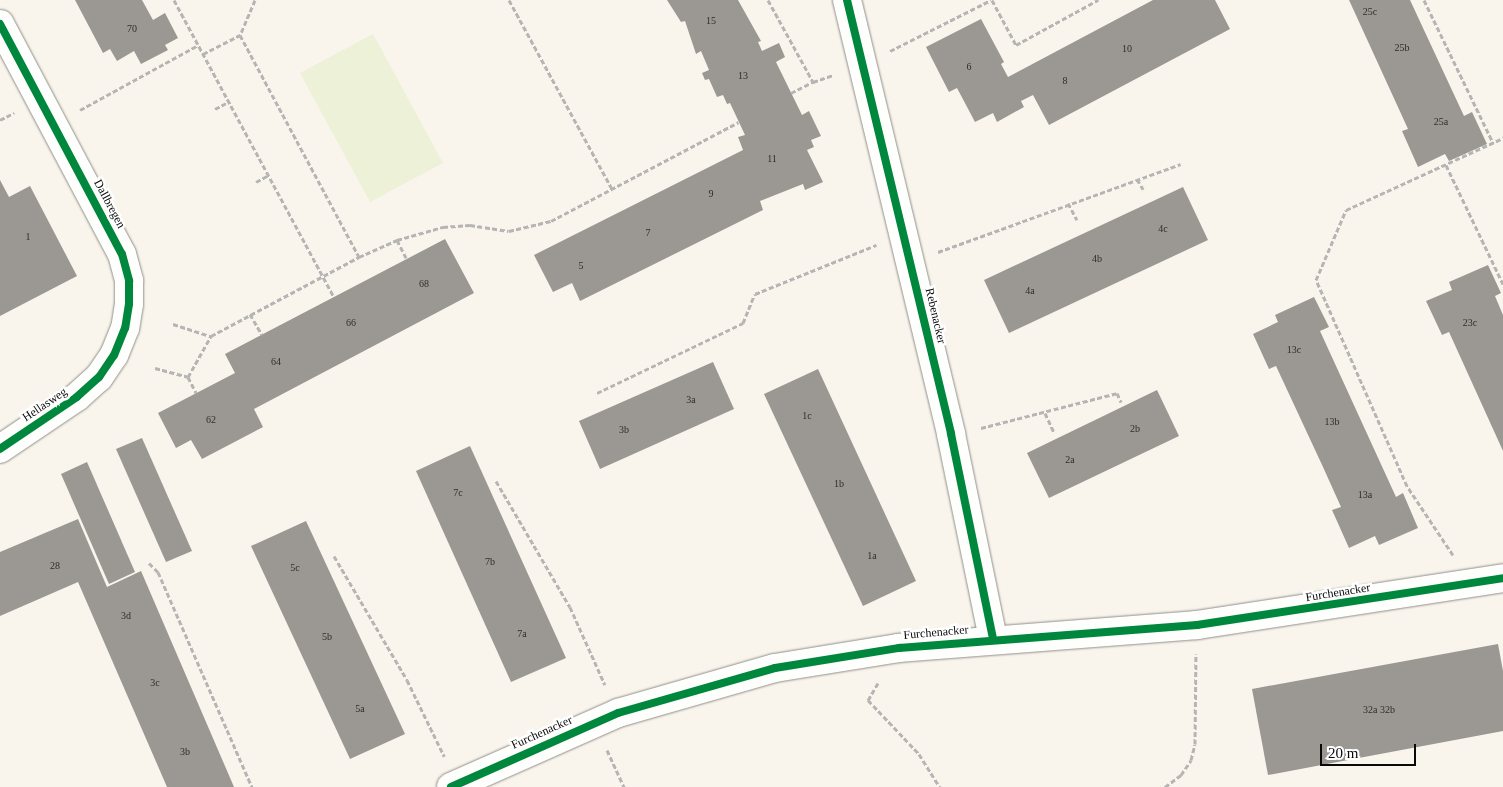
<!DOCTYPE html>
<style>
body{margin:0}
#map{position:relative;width:1503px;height:787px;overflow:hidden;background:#f9f5ec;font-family:"Times New Roman",serif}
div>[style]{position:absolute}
.pitch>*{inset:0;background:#ecf1d7}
.building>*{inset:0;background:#9b9893}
.path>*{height:3px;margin-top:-1.5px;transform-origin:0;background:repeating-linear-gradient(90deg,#b6b5b4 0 5px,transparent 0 7.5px)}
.roads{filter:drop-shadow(0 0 1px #918f8b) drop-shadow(0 0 1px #918f8b)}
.minor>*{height:28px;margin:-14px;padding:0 14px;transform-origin:14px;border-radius:14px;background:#fefefc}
.cycleway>*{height:8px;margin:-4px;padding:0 4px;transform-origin:4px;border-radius:4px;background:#00873e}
span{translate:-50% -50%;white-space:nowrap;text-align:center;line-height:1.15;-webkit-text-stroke:5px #fff;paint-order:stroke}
.number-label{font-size:10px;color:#2e2d2c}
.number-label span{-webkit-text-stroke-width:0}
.street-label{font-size:12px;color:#090909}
.scale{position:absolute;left:1320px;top:744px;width:96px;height:22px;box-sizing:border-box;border:2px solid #090909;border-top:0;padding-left:6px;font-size:15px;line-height:18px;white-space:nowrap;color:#090909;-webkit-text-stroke:4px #fff;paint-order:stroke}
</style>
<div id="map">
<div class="pitch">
<i style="clip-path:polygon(373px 34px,443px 163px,370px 202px,300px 73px)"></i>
</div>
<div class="building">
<i style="clip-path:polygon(75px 0,142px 0,153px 20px,165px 13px,178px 38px,165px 45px,168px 50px,141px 64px,134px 51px,117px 61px,110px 49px,103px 53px)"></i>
<i style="clip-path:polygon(667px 0,738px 0,761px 41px,758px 42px,762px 51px,779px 43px,785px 57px,776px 62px,802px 115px,809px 111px,821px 136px,811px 140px,814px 147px,807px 150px,823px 182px,805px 190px,803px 184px,760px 201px,763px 210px,580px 301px,572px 283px,553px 292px,534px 255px,743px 150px,738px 137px,745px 135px,730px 103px,727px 104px,723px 95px,717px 97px,709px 79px,705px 80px,702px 73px,709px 70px,701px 51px,696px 54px,685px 21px,681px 22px)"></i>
<i style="clip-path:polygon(1153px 0,1215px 0,1230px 29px,1049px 125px,1033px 95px,1021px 101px,1024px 107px,997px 122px,993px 113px,975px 122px,957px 88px,949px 92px,926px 47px,981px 19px,1004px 62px,1001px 64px,1008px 77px)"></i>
<i style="clip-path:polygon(1349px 0,1410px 0,1464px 116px,1472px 112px,1487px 144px,1449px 161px,1445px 154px,1418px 167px,1402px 131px,1408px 129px)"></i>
<i style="clip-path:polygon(0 180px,9px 197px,30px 186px,77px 276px,0 316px)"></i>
<i style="clip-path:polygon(1183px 187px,1208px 240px,1009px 333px,984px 280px)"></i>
<i style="clip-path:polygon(445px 239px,474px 293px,254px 409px,263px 427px,202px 459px,191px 440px,176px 448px,158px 413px,235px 373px,225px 354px)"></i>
<i style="clip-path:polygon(1488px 265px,1501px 293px,1495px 296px,1503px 315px,1503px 451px,1449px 332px,1442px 335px,1426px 301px,1452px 290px,1449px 282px)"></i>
<i style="clip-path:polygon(1314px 297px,1329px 327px,1320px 331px,1396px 497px,1403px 493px,1418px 528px,1379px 545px,1375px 536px,1349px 548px,1332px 510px,1341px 507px,1323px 467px,1276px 366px,1269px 369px,1253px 334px,1278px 322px,1275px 315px)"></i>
<i style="clip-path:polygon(713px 362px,734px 409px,600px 469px,579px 421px)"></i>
<i style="clip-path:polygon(818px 369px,916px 581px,863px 606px,764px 394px)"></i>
<i style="clip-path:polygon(1157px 390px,1179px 436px,1049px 498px,1027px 453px)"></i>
<i style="clip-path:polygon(142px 438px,192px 551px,166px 562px,116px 449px)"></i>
<i style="clip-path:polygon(470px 446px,566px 658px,511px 682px,416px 471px)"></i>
<i style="clip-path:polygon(87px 462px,135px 572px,109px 584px,61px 474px)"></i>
<i style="clip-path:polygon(78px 519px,107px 587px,141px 571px,234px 787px,167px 787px,78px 582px,0 616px,0 552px)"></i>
<i style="clip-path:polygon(306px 521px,405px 734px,350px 759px,251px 546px)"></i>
<i style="clip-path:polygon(1498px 644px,1503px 671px,1503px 731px,1268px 775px,1252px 689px)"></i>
</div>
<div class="path">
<i style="left:174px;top:0;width:337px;rotate:61.7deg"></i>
<i style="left:255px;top:0;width:38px;rotate:113deg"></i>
<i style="left:240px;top:35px;width:252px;rotate:61.8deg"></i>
<i style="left:509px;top:0;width:215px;rotate:61.4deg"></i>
<i style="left:768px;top:0;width:94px;rotate:61.2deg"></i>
<i style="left:813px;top:82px;width:21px;rotate:-19deg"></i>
<i style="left:992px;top:0;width:51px;rotate:61.9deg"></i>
<i style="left:1016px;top:45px;width:94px;rotate:-28.8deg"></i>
<i style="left:1424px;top:0;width:159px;rotate:64.2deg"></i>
<i style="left:890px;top:51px;width:113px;rotate:-26.8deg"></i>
<i style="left:203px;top:54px;width:42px;rotate:-27.2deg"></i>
<i style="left:791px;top:93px;width:25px;rotate:-27deg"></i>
<i style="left:215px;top:109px;width:15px;rotate:-28deg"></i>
<i style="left:80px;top:110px;width:135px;rotate:-28.8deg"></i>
<i style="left:0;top:120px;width:16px;rotate:-27deg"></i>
<i style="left:1446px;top:165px;width:132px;rotate:64.4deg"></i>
<i style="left:1137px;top:179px;width:12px;rotate:59deg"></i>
<i style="left:256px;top:182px;width:13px;rotate:-29deg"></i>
<i style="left:1068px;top:203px;width:19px;rotate:62deg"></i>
<i style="left:397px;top:240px;width:20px;rotate:63deg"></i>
<i style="left:938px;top:252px;width:258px;rotate:-19.9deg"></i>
<i style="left:250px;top:314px;width:24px;rotate:60deg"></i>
<i style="left:173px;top:324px;width:40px;rotate:18deg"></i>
<i style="left:211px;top:336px;width:168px;rotate:-28.1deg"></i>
<i style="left:359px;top:257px;width:42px;rotate:-24.1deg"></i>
<i style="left:397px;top:240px;width:48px;rotate:-15.8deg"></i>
<i style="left:443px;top:227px;width:27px;rotate:-4deg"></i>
<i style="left:470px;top:225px;width:39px;rotate:9deg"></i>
<i style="left:509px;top:231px;width:43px;rotate:-13.4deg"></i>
<i style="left:551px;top:221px;width:212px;rotate:-27.8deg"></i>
<i style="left:155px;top:368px;width:34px;rotate:15deg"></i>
<i style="left:188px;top:377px;width:18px;rotate:63deg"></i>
<i style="left:188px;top:377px;width:47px;rotate:-60.7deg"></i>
<i style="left:597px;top:393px;width:162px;rotate:-25.6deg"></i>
<i style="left:743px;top:323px;width:31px;rotate:-68deg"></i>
<i style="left:755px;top:294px;width:131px;rotate:-22deg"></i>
<i style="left:1045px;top:413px;width:21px;rotate:65deg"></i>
<i style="left:981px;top:428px;width:140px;rotate:-14.4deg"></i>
<i style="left:1117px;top:393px;width:10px;rotate:66deg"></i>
<i style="left:496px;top:481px;width:146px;rotate:59.6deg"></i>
<i style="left:570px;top:607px;width:85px;rotate:65.8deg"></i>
<i style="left:1453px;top:555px;width:83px;rotate:-123.7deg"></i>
<i style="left:1407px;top:486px;width:225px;rotate:-113.8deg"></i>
<i style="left:1316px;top:280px;width:76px;rotate:-66.8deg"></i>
<i style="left:1346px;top:210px;width:173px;rotate:-24.6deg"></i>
<i style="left:334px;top:556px;width:144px;rotate:59.5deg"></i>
<i style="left:407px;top:680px;width:85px;rotate:64deg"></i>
<i style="left:149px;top:563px;width:13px;rotate:45deg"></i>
<i style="left:158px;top:572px;width:235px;rotate:66.4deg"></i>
<i style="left:878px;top:683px;width:20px;rotate:120deg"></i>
<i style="left:868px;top:700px;width:74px;rotate:46.6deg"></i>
<i style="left:919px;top:754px;width:39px;rotate:58deg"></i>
<i style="left:607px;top:750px;width:41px;rotate:65.3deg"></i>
<i style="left:1165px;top:787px;width:20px;rotate:-37deg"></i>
<i style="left:1181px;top:775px;width:18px;rotate:-56deg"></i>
<i style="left:1191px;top:760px;width:16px;rotate:-76deg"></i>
<i style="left:1195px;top:744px;width:90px;rotate:-89.4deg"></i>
</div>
<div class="roads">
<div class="minor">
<i style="left:847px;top:0;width:446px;rotate:76.5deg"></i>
<i style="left:951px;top:434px;width:209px;rotate:78.4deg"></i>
<i style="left:0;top:24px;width:260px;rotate:62.1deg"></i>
<i style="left:122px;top:254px;width:28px;rotate:75deg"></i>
<i style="left:129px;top:281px;width:23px;rotate:90deg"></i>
<i style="left:129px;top:304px;width:24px;rotate:99deg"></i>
<i style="left:125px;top:328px;width:29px;rotate:112deg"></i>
<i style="left:114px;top:355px;width:27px;rotate:124deg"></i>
<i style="left:99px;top:377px;width:30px;rotate:138deg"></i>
<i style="left:77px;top:397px;width:93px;rotate:146deg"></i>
<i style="left:451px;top:787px;width:183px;rotate:-23.9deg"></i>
<i style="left:618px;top:713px;width:163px;rotate:-16deg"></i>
<i style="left:775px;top:668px;width:126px;rotate:-9.2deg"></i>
<i style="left:899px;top:648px;width:299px;rotate:-4.4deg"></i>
<i style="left:1197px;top:625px;width:310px;rotate:-8.7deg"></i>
</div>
</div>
<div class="cycleway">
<i style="left:847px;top:0;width:446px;rotate:76.5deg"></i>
<i style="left:951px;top:434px;width:209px;rotate:78.4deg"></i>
<i style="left:0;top:24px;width:260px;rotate:62.1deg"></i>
<i style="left:122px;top:254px;width:28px;rotate:75deg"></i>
<i style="left:129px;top:281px;width:23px;rotate:90deg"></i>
<i style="left:129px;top:304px;width:24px;rotate:99deg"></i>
<i style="left:125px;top:328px;width:29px;rotate:112deg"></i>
<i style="left:114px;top:355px;width:27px;rotate:124deg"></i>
<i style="left:99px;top:377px;width:30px;rotate:138deg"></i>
<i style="left:77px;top:397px;width:93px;rotate:146deg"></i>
<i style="left:451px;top:787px;width:183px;rotate:-23.9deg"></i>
<i style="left:618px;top:713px;width:163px;rotate:-16deg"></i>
<i style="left:775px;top:668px;width:126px;rotate:-9.2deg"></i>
<i style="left:899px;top:648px;width:299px;rotate:-4.4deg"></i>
<i style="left:1197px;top:625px;width:310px;rotate:-8.7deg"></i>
</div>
<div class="number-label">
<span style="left:1370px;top:12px">25c</span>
<span style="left:711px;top:21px">15</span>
<span style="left:132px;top:29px">70</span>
<span style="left:1402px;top:48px">25b</span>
<span style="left:1127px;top:49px">10</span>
<span style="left:969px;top:67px">6</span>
<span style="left:743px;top:76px">13</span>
<span style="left:1065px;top:81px">8</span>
<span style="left:1441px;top:122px">25a</span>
<span style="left:772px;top:159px">11</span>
<span style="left:711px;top:194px">9</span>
<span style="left:1163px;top:229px">4c</span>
<span style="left:648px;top:233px">7</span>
<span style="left:28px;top:237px">1</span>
<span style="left:1097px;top:259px">4b</span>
<span style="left:581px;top:266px">5</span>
<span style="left:424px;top:284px">68</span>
<span style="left:1030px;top:291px">4a</span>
<span style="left:351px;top:323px">66</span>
<span style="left:1470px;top:323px">23c</span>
<span style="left:1294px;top:350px">13c</span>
<span style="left:276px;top:362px">64</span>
<span style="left:691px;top:400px">3a</span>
<span style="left:807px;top:416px">1c</span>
<span style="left:211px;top:420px">62</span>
<span style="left:1332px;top:422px">13b</span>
<span style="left:1135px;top:429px">2b</span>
<span style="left:624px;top:430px">3b</span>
<span style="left:1070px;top:460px">2a</span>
<span style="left:839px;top:484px">1b</span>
<span style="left:458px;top:493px">7c</span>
<span style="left:1365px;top:495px">13a</span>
<span style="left:872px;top:556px">1a</span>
<span style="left:490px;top:562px">7b</span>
<span style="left:55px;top:566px">28</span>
<span style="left:295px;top:568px">5c</span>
<span style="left:126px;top:616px">3d</span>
<span style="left:522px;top:634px">7a</span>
<span style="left:327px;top:637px">5b</span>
<span style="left:155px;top:683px">3c</span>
<span style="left:360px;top:709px">5a</span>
<span style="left:1379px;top:710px">32a 32b</span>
<span style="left:185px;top:752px">3b</span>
</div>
<div class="street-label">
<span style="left:109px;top:204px;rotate:62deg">Dallbregen</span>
<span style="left:935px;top:316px;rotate:77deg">Rebenacker</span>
<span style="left:45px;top:405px;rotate:-34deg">Hellasweg</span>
<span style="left:1338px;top:593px;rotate:-9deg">Furchenacker</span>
<span style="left:936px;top:633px;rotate:-5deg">Furchenacker</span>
<span style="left:542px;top:733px;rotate:-24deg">Furchenacker</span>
</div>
<div class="scale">20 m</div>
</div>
